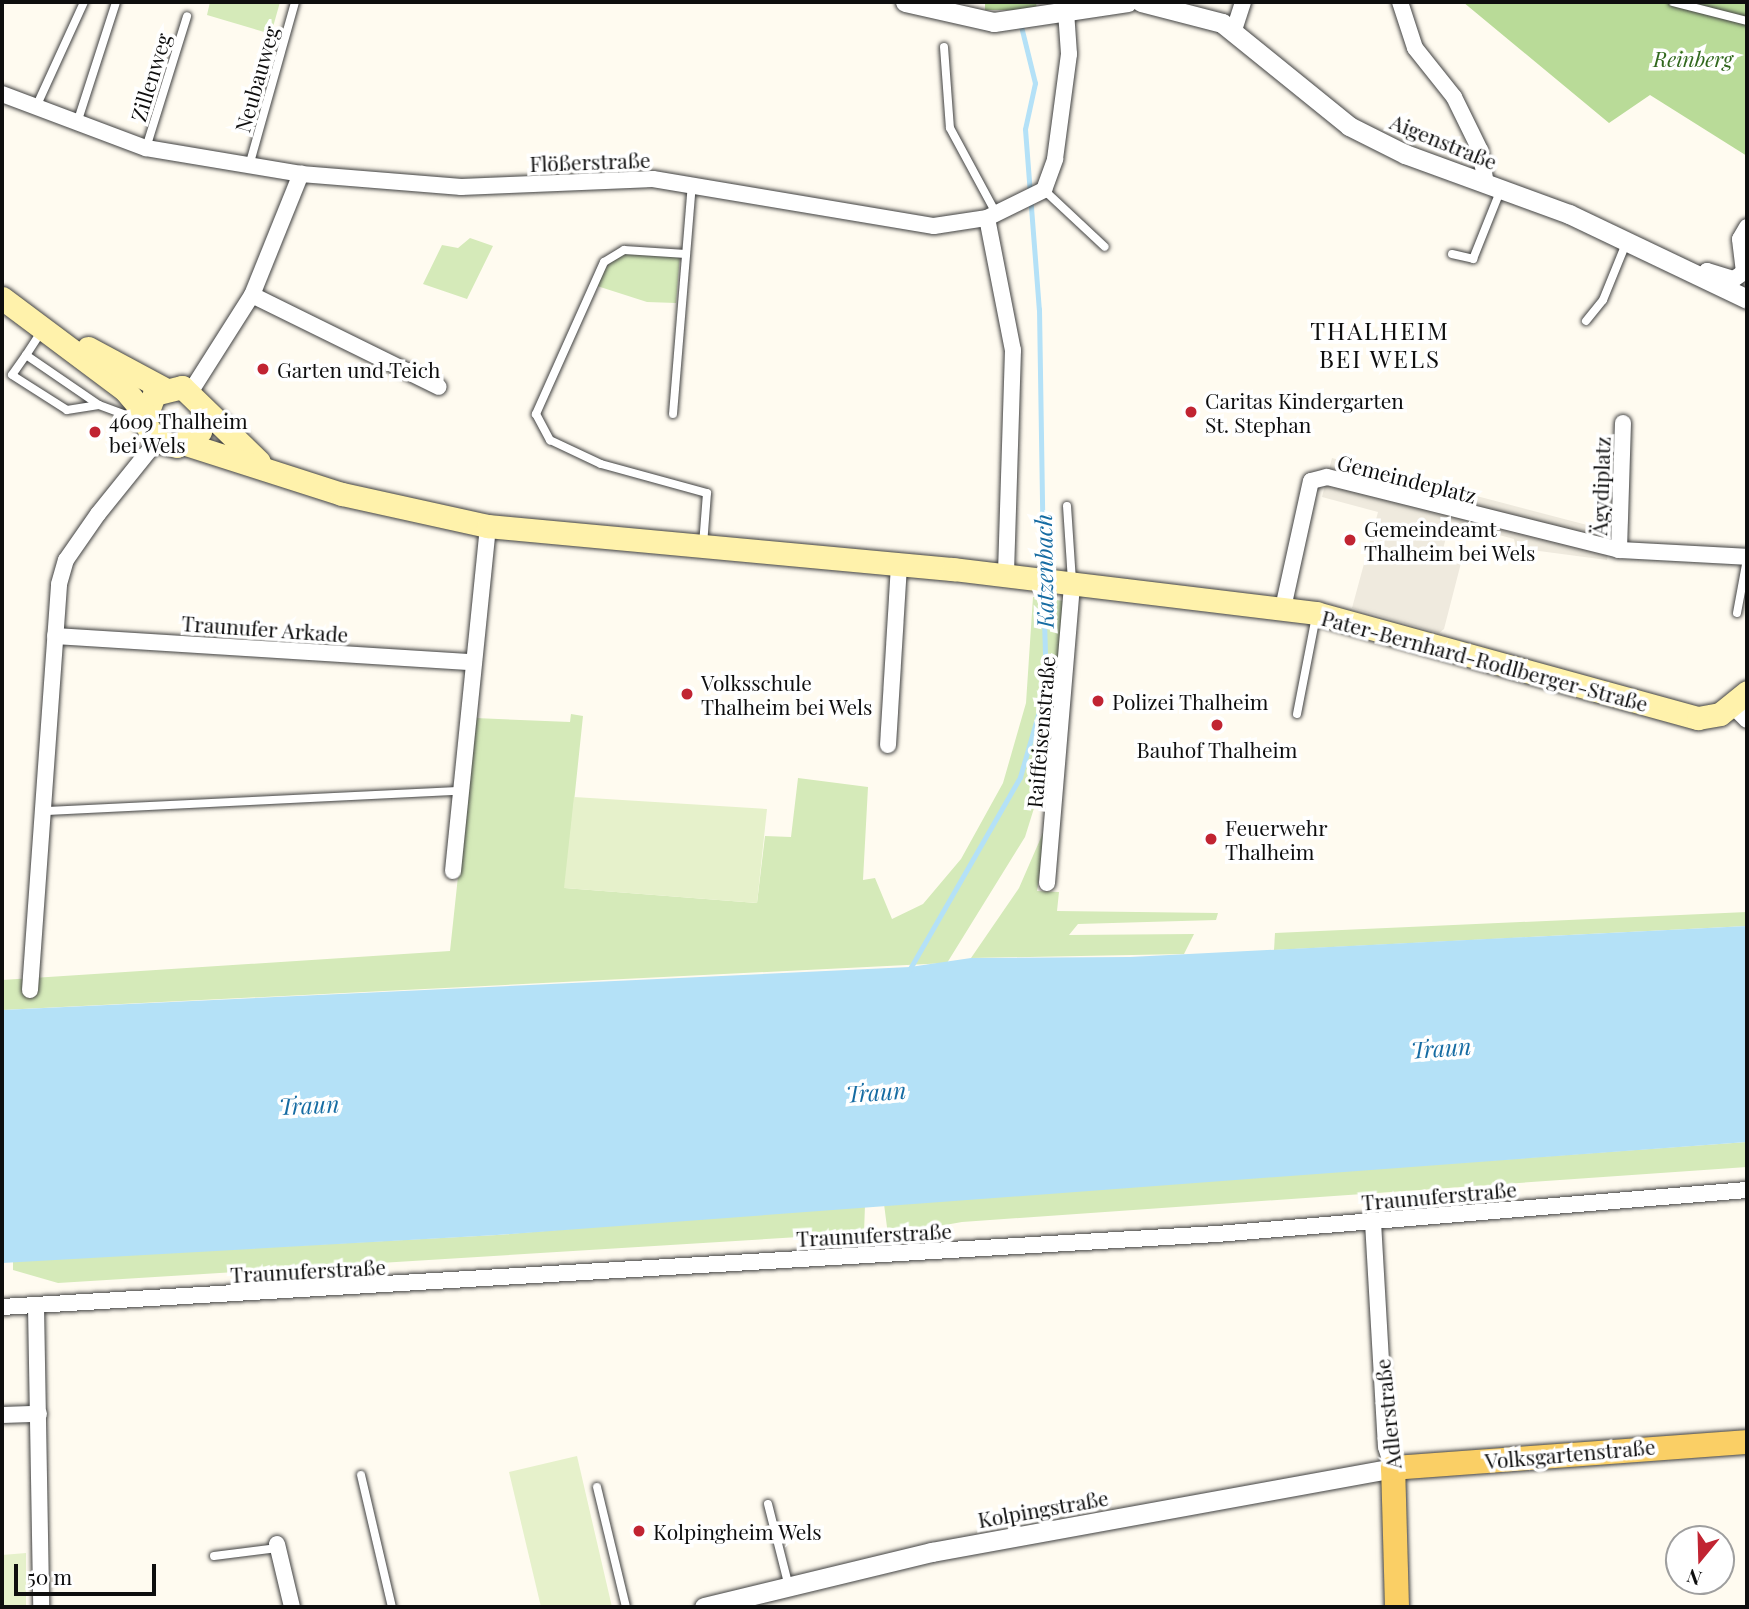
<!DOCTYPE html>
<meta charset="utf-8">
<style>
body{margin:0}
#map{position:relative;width:1749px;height:1609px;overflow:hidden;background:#fffbf0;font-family:"Playfair Display",serif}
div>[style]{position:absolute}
.green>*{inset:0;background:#d5eab9}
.forest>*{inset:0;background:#b9db98}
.pitch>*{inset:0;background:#e6f1cb}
.plaza>*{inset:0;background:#efeade}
.water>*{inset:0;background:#b4e1f7}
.stream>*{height:5px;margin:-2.5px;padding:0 2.5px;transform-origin:2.5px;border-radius:2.5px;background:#b4e1f7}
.roads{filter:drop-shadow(0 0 2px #414141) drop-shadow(0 0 2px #414141)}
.service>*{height:8px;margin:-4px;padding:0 4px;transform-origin:4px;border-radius:4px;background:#fff}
.minor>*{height:16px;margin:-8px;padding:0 8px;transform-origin:8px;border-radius:8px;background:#fff}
.tertiary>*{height:19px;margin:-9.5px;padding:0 9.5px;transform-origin:9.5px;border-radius:9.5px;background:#fff}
.secondary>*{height:23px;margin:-11.5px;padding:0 11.5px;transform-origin:11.5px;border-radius:11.5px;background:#fff2ab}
.primary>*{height:24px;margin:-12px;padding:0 12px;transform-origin:12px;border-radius:12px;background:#facf65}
.dots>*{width:19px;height:19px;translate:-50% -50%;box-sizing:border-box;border:4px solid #fff;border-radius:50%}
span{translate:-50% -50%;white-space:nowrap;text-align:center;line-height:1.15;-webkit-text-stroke:7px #fff;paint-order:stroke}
.park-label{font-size:21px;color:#30671d;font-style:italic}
.street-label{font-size:21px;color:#0e0e0e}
.poi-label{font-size:21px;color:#0e0e0e}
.left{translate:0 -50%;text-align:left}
.water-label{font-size:23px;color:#156ba2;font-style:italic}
.quarter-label{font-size:24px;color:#0e0e0e;letter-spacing:2px}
.frame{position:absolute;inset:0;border:4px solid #0e0e0e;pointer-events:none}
.north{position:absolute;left:1665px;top:1525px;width:70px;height:70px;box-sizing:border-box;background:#fff;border:2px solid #9f9f9f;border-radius:50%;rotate:199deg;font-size:19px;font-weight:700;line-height:28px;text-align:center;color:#0e0e0e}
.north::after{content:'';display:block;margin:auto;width:24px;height:32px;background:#c12432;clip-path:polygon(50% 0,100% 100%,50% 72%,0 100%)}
.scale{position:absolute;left:14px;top:1564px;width:142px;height:32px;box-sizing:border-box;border:4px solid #0e0e0e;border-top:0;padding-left:9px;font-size:21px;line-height:24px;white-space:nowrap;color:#0e0e0e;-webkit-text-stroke:5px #fff;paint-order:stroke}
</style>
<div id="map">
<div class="green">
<i style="clip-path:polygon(210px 2px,280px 2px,271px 34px,207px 15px)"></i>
<i style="clip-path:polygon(470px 238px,493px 246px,467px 299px,423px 284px,442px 245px,458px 248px)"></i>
<i style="clip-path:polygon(618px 251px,680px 255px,676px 303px,647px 302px,594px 285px)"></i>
<i style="clip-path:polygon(1033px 597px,1064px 601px,1055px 741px,1025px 837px,947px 963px,2px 1010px,2px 980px,450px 951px,475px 718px,570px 722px,571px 714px,583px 716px,565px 888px,757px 903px,765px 836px,791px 837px,798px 778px,868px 787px,863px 880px,875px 878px,892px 919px,923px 904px,961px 859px,1003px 783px,1026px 703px)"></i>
<i style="clip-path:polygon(1049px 819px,1037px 891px,1059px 892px,1057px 911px,1218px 913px,1216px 920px,1078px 924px,1069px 935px,1194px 934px,1184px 954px,971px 958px,1019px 888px)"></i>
<i style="clip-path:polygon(1747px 912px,1747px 926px,1274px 950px,1275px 933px)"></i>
<i style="clip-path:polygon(1747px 1142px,1747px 1167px,962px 1222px,888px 1235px,884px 1204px)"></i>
<i style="clip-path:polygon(865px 1205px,864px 1233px,58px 1283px,13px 1270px,13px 1261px,497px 1235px)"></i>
</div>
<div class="forest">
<i style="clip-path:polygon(985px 2px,1036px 2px,1037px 10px,985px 10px)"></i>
<i style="clip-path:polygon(1463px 2px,1747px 2px,1747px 156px,1650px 95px,1609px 123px)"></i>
</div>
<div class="pitch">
<i style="clip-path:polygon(574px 797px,767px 809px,757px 903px,564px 888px)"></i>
<i style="clip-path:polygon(577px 1456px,612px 1607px,541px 1607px,509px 1472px)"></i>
<i style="clip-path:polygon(26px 1553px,26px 1607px,2px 1607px,2px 1555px)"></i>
</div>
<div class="plaza">
<i style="clip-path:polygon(1332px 458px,1610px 531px,1607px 560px,1516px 548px,1514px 539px,1450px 522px,1441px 557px,1461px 563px,1444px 629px,1439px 633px,1352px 608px,1378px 512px,1322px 497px)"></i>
</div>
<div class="water">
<i style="clip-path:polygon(1747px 926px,1747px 1142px,497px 1235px,2px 1263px,2px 1010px,910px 967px,971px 958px,1130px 957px)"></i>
</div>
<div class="stream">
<i style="left:1020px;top:22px;width:63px;rotate:76.2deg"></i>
<i style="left:1035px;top:83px;width:47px;rotate:102.3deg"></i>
<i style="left:1025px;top:129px;width:181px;rotate:85.6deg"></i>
<i style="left:1039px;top:309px;width:266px;rotate:89.1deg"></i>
<i style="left:908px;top:972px;width:225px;rotate:-60.1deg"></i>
<i style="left:1020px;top:777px;width:94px;rotate:-73.9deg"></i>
<i style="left:1046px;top:687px;width:102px;rotate:-91.7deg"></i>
</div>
<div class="roads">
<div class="service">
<i style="left:1673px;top:2px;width:76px;rotate:14.4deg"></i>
<i style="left:944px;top:47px;width:81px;rotate:85.8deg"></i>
<i style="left:950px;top:128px;width:99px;rotate:61.6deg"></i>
<i style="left:36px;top:107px;width:115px;rotate:-65.4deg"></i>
<i style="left:77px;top:123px;width:127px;rotate:-72.1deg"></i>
<i style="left:146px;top:148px;width:138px;rotate:-72.7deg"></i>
<i style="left:249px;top:166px;width:170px;rotate:-74.3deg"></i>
<i style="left:1044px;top:190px;width:83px;rotate:43.1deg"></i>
<i style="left:686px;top:254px;width:62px;rotate:-176.3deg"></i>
<i style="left:624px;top:250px;width:23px;rotate:149deg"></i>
<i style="left:604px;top:262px;width:167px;rotate:114.1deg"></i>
<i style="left:536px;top:414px;width:30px;rotate:62deg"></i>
<i style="left:550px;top:440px;width:56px;rotate:25.2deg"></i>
<i style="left:601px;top:464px;width:110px;rotate:15.3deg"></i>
<i style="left:707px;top:493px;width:52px;rotate:94.4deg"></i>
<i style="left:1452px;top:254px;width:22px;rotate:13deg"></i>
<i style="left:1473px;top:259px;width:75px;rotate:-68.2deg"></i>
<i style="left:1586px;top:321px;width:27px;rotate:-51deg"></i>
<i style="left:1603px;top:300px;width:64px;rotate:-67.9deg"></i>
<i style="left:43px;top:329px;width:31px;rotate:123deg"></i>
<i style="left:26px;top:355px;width:88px;rotate:34.4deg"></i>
<i style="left:99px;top:405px;width:46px;rotate:20.4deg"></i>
<i style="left:26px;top:355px;width:24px;rotate:125deg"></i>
<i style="left:12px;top:375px;width:65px;rotate:32.5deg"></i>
<i style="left:67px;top:410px;width:32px;rotate:-9deg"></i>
<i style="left:673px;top:414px;width:230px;rotate:-85.3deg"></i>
<i style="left:1067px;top:506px;width:75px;rotate:86.2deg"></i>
<i style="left:1737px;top:613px;width:55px;rotate:-79.5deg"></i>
<i style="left:1297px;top:714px;width:100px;rotate:-79deg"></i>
<i style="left:46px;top:811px;width:413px;rotate:-2.8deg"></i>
<i style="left:361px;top:1475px;width:136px;rotate:76.8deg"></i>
<i style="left:597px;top:1487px;width:123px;rotate:76.4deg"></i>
<i style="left:768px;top:1504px;width:86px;rotate:75.8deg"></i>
<i style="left:214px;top:1556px;width:64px;rotate:-7.1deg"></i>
</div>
<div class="minor">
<i style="left:1400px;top:2px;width:48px;rotate:71.9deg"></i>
<i style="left:1415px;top:48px;width:63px;rotate:51.5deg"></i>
<i style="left:1454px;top:97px;width:59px;rotate:63.9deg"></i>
<i style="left:1480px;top:150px;width:34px;rotate:80deg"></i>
<i style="left:1234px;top:30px;width:29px;rotate:-72deg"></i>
<i style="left:2px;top:94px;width:154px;rotate:20.6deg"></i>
<i style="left:146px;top:148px;width:157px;rotate:9.5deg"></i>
<i style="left:301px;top:174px;width:161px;rotate:4.6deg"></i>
<i style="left:461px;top:187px;width:192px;rotate:-2.4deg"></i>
<i style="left:653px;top:179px;width:285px;rotate:9.5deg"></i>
<i style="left:934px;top:226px;width:54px;rotate:-8.6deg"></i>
<i style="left:987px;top:218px;width:64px;rotate:-26.2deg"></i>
<i style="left:1044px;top:190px;width:33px;rotate:-70deg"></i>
<i style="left:1055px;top:159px;width:106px;rotate:-82.4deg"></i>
<i style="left:1069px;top:54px;width:39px;rotate:-94deg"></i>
<i style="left:987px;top:218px;width:135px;rotate:78.9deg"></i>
<i style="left:1013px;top:350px;width:225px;rotate:91.8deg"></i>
<i style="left:1703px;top:278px;width:8px;rotate:-60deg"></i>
<i style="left:1707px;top:271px;width:28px;rotate:17deg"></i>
<i style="left:1734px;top:279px;width:12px;rotate:-35deg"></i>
<i style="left:1744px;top:272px;width:33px;rotate:-97deg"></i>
<i style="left:1740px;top:239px;width:14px;rotate:-60deg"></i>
<i style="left:252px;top:295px;width:208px;rotate:26.2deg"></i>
<i style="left:191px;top:391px;width:114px;rotate:-57.6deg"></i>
<i style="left:252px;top:295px;width:131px;rotate:-68deg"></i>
<i style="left:1619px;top:550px;width:127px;rotate:-88.2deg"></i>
<i style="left:1283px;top:608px;width:130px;rotate:-77.6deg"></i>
<i style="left:1311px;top:481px;width:16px;rotate:-14deg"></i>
<i style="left:1327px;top:477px;width:301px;rotate:14deg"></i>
<i style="left:1619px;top:550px;width:128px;rotate:3.1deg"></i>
<i style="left:55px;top:636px;width:418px;rotate:3.6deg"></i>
<i style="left:1734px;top:707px;width:18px;rotate:45deg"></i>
<i style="left:888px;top:745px;width:179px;rotate:-86.5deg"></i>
<i style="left:453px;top:871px;width:347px;rotate:-84.2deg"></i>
<i style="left:1047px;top:883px;width:300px;rotate:-85.2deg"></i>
<i style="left:30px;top:990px;width:407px;rotate:-85.9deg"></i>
<i style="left:59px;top:584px;width:25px;rotate:-74deg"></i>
<i style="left:66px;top:560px;width:56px;rotate:-55.2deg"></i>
<i style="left:98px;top:514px;width:94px;rotate:-51.1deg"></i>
<i style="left:1373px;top:1222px;width:225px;rotate:86.7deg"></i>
<i style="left:1386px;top:1447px;width:22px;rotate:72deg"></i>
<i style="left:36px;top:1306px;width:301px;rotate:89deg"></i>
<i style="left:2px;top:1307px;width:1217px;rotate:-3.44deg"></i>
<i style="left:1217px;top:1234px;width:532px;rotate:-4.75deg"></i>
<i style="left:2px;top:1415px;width:37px;rotate:-2deg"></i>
<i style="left:277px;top:1544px;width:65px;rotate:76.6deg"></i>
</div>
<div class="tertiary">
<i style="left:905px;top:2px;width:91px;rotate:12.7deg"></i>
<i style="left:994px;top:22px;width:135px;rotate:-8.5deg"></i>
<i style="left:1141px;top:2px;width:84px;rotate:14.5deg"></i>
<i style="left:1222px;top:23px;width:164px;rotate:39deg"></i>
<i style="left:1349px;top:126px;width:63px;rotate:26.6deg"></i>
<i style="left:1405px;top:154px;width:175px;rotate:20.1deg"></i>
<i style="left:1569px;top:214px;width:197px;rotate:25.5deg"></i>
<i style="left:704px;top:1607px;width:235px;rotate:-13.6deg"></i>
<i style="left:932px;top:1552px;width:469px;rotate:-10.3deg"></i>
</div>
<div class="secondary">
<i style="left:2px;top:298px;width:154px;rotate:36.8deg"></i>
<i style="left:125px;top:390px;width:30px;rotate:50deg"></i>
<i style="left:88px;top:348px;width:85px;rotate:28.1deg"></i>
<i style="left:204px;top:412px;width:19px;rotate:102deg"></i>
<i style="left:200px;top:431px;width:27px;rotate:147deg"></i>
<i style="left:177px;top:446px;width:21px;rotate:-166deg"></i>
<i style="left:157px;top:441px;width:23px;rotate:-124deg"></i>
<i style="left:144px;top:422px;width:30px;rotate:-70deg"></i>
<i style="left:154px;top:394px;width:29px;rotate:-14deg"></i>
<i style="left:182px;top:387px;width:107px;rotate:44.2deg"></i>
<i style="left:186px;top:444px;width:164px;rotate:17.8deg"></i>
<i style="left:342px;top:494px;width:149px;rotate:12.4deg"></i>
<i style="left:488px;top:526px;width:467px;rotate:5.3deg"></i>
<i style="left:953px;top:569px;width:366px;rotate:6.9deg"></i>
<i style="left:1316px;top:613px;width:396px;rotate:15.4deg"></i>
<i style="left:1698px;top:718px;width:22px;rotate:-10deg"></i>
<i style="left:1720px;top:714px;width:35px;rotate:-39deg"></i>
</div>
<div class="primary">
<i style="left:1397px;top:1607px;width:139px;rotate:-91.6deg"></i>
<i style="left:1393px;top:1468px;width:355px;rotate:-4.2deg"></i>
</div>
</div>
<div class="dots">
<i style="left:263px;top:369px;background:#c12432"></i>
<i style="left:1191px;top:412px;background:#c12432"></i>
<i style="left:95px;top:432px;background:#c12432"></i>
<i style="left:1350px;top:540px;background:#c12432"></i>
<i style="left:687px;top:694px;background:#c12432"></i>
<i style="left:1098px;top:701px;background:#c12432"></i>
<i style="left:1217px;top:725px;background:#c12432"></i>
<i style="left:1211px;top:839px;background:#c12432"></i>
<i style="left:639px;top:1531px;background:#c12432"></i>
</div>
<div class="park-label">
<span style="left:1693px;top:58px">Reinberg</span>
</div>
<div class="street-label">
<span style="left:150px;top:77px;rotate:-73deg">Zillenweg</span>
<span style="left:256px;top:79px;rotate:-74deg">Neubauweg</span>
<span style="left:1444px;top:141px;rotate:22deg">Aigenstraße</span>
<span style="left:590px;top:161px;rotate:-2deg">Flößerstraße</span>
<span style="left:1407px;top:478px;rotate:14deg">Gemeindeplatz</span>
<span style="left:1600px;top:486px;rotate:-88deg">Ägydiplatz</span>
<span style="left:265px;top:628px;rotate:4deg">Traunufer Arkade</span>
<span style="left:1485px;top:660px;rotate:15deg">Pater-Bernhard-Rodlberger-Straße</span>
<span style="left:1040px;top:732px;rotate:-85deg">Raiffeisenstraße</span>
<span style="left:1439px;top:1195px;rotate:-5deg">Traunuferstraße</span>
<span style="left:874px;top:1234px;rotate:-3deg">Traunuferstraße</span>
<span style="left:308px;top:1270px;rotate:-3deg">Traunuferstraße</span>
<span style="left:1387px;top:1414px;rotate:-96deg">Adlerstraße</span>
<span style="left:1570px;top:1453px;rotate:-5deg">Volksgartenstraße</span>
<span style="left:1043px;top:1508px;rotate:-10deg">Kolpingstraße</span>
</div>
<div class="poi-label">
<span class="left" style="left:277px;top:369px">Garten und Teich</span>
<span class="left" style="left:1205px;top:412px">Caritas Kindergarten<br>St. Stephan</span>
<span class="left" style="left:109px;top:432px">4609 Thalheim<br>bei Wels</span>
<span class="left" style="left:1364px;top:540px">Gemeindeamt<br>Thalheim bei Wels</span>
<span class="left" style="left:701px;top:694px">Volksschule<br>Thalheim bei Wels</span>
<span class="left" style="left:1112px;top:701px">Polizei Thalheim</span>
<span style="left:1217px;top:749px">Bauhof Thalheim</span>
<span class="left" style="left:1225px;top:839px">Feuerwehr<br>Thalheim</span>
<span class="left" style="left:653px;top:1531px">Kolpingheim Wels</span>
</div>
<div class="water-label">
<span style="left:1044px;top:571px;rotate:-91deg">Katzenbach</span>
<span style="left:1441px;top:1048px;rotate:-4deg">Traun</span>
<span style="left:876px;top:1092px;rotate:-4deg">Traun</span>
<span style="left:309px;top:1105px;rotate:-3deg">Traun</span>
</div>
<div class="quarter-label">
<span style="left:1380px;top:345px">THALHEIM<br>BEI WELS</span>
</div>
<div class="frame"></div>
<div class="north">N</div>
<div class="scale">50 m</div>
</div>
